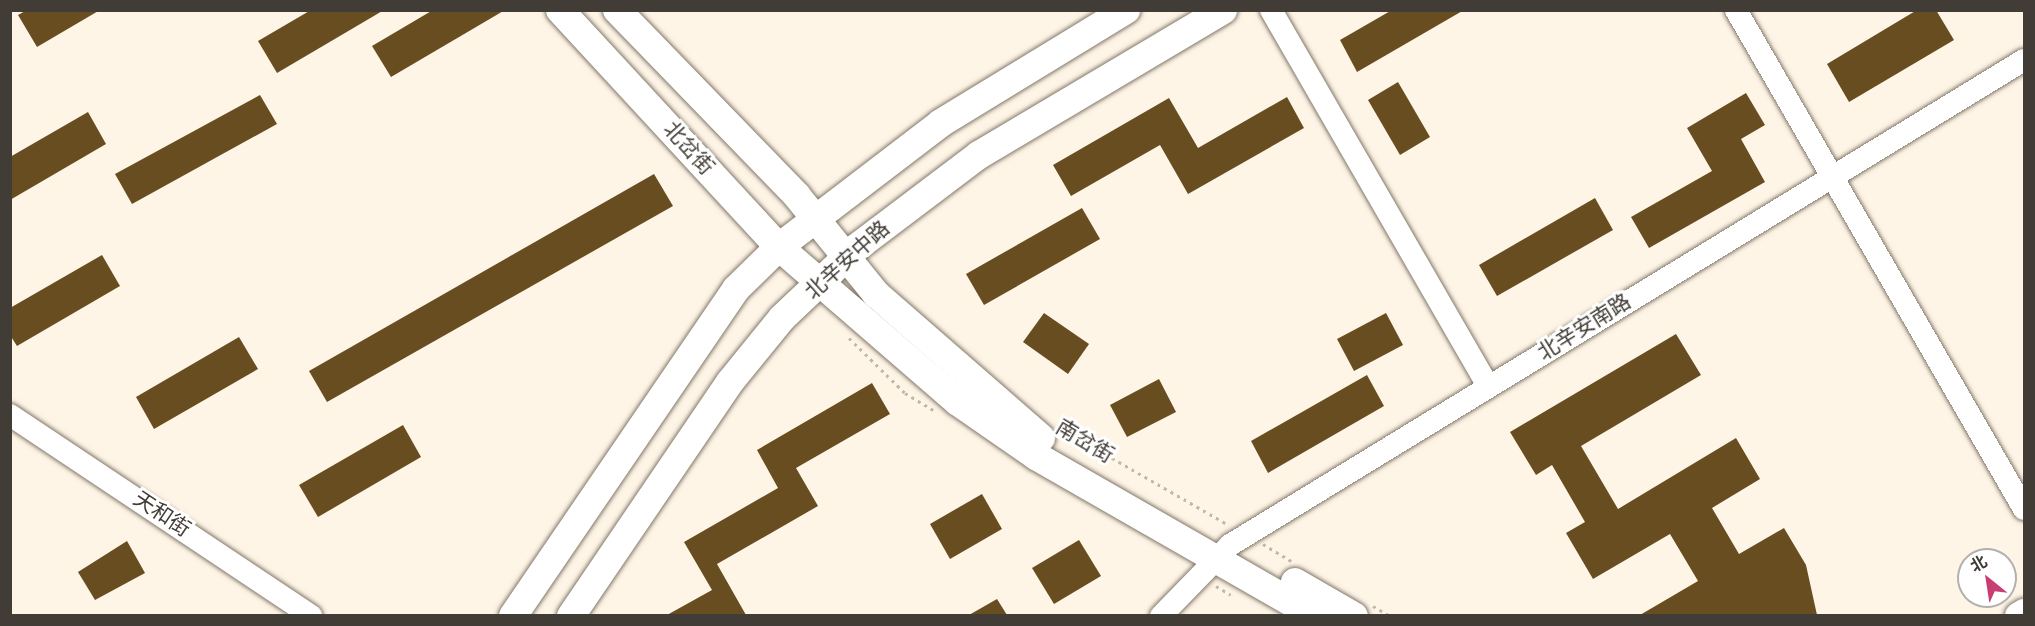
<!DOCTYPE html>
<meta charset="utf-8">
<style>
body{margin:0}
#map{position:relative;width:2035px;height:626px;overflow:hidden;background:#fef5e7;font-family:"Roboto Condensed","Noto Sans SC",sans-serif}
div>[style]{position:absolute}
.building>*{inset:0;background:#684d21}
.path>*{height:3px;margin-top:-1.5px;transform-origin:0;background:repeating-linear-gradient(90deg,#bfb8ac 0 3px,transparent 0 7.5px)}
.roads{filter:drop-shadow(0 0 2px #827768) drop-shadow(0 0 2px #827768)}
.minor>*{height:22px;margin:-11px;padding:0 11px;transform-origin:11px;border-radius:11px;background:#fff}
.major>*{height:28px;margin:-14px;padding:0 14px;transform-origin:14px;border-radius:14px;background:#fff}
span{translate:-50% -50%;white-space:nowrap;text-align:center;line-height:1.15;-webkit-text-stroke:6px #fff;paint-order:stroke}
.street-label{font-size:21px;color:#413c35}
.frame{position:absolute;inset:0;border:12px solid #413c35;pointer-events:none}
.north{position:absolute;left:1957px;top:548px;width:60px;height:60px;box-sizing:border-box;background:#fff;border:2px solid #b3b1ae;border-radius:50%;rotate:330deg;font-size:16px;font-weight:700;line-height:24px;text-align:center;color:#413c35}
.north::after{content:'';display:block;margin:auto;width:21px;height:27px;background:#c83d72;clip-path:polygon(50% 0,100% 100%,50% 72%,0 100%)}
</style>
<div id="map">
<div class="building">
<i style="clip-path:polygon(27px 10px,100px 10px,37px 47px,18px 15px)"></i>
<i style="clip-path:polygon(311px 10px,384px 10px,277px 73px,258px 41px)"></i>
<i style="clip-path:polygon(433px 10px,505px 10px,391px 77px,372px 46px)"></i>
<i style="clip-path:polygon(1392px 10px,1464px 10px,1357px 72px,1340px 40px)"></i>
<i style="clip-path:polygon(1917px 10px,1936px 10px,1954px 40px,1849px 102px,1827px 64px)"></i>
<i style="clip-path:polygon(1398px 82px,1430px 137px,1400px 155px,1368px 100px)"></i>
<i style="clip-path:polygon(1746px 93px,1765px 125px,1741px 139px,1765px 182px,1649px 248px,1631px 217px,1712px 171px,1687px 128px)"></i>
<i style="clip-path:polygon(260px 95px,277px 124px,132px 204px,115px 174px)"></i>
<i style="clip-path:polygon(1287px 97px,1304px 128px,1188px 194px,1160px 145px,1071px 196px,1053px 165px,1169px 98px,1198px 148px)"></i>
<i style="clip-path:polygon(88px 112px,106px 144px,10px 200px,10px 157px)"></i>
<i style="clip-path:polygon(654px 174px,673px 206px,327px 402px,309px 371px)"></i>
<i style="clip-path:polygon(1595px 198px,1613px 230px,1497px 296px,1479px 265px)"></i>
<i style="clip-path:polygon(1082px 208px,1100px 239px,984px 305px,966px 274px)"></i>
<i style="clip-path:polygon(102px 255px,120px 286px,17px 346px,10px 335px,10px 308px)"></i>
<i style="clip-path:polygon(1044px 313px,1089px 344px,1068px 374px,1023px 342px)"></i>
<i style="clip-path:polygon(1386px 313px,1403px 345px,1354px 371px,1337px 339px)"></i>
<i style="clip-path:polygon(1676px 334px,1701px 375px,1581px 446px,1618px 509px,1736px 438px,1760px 479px,1712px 508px,1739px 554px,1784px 528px,1806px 565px,1817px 615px,1640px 615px,1698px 581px,1670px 534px,1593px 579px,1566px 533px,1585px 522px,1552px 465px,1536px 475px,1510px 432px)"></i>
<i style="clip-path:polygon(239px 337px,258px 369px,154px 429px,136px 397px)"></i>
<i style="clip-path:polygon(1367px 375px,1384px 406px,1268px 473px,1251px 441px)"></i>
<i style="clip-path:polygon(1159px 379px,1176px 412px,1127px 437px,1110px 405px)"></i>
<i style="clip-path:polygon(872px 383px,890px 414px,796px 468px,818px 506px,717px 564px,746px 615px,667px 615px,712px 590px,684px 542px,778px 488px,757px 450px)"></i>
<i style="clip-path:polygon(403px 425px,421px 457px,318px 517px,299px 485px)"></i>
<i style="clip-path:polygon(982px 494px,1002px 529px,950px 559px,930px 524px)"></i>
<i style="clip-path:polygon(1079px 540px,1101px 576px,1054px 604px,1032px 568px)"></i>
<i style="clip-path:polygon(127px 541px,145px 573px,95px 600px,78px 572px)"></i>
<i style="clip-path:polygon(997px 599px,1007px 615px,969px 615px)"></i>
</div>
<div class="path">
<i style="left:849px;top:338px;width:78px;rotate:44.5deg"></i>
<i style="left:905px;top:393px;width:33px;rotate:31deg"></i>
<i style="left:1060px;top:428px;width:195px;rotate:29.9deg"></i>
<i style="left:1263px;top:544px;width:33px;rotate:31deg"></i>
<i style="left:1216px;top:586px;width:17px;rotate:31deg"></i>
<i style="left:1373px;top:606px;width:20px;rotate:30deg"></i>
</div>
<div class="roads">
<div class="minor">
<i style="left:1271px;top:10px;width:434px;rotate:60deg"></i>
<i style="left:1736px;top:10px;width:576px;rotate:60.01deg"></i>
<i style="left:10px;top:415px;width:362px;rotate:33.7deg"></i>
<i style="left:1161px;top:616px;width:99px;rotate:-45.8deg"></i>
<i style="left:1230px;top:545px;width:930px;rotate:-31.42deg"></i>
</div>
<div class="major">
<i style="left:560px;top:10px;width:323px;rotate:47.3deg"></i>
<i style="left:779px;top:247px;width:237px;rotate:40.9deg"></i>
<i style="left:958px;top:402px;width:95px;rotate:34.7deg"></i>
<i style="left:1036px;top:456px;width:322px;rotate:29.8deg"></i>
<i style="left:617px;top:10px;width:259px;rotate:45.9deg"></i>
<i style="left:797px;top:196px;width:126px;rotate:51.1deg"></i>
<i style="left:876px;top:294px;width:219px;rotate:41.1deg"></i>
<i style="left:1295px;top:582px;width:68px;rotate:30deg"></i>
<i style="left:513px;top:616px;width:396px;rotate:-55.7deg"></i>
<i style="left:736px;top:289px;width:60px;rotate:-44.3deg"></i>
<i style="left:779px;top:247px;width:204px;rotate:-37.4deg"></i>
<i style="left:941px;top:123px;width:217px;rotate:-31.4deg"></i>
<i style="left:571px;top:616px;width:283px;rotate:-55.8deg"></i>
<i style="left:730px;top:382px;width:82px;rotate:-50.9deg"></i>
<i style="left:782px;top:318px;width:102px;rotate:-43.4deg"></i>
<i style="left:856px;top:248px;width:154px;rotate:-37.1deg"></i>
<i style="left:979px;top:155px;width:284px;rotate:-30.7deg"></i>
<i style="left:2019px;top:616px;width:6px;rotate:-31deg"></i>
</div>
</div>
<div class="street-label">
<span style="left:689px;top:148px;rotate:48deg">北岔街</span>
<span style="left:847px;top:260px;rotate:-42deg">北辛安中路</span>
<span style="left:1584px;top:327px;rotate:-32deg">北辛安南路</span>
<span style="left:1085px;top:441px;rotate:31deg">南岔街</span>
<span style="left:162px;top:514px;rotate:34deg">天和街</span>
</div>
<div class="frame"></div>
<div class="north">北</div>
</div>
